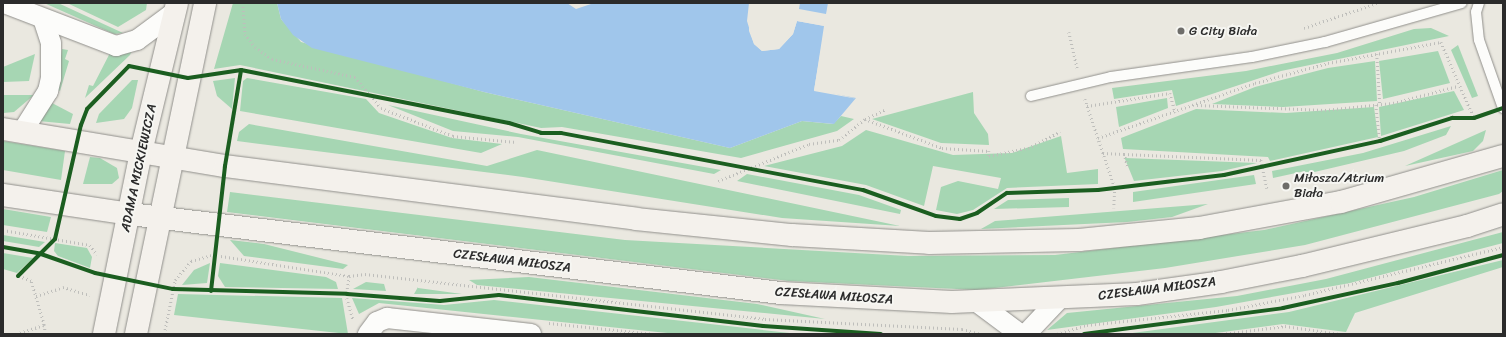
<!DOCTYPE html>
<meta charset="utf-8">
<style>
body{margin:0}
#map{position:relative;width:1506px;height:337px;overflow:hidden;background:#eae8e0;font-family:Sriracha,sans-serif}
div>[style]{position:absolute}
.green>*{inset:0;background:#a6d6b3}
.water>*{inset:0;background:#a0c6eb}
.pier>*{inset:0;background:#eae8e0}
.path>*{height:2.5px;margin-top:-1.25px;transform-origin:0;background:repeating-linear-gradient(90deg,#bebebb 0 1px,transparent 0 4px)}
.roads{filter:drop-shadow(0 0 1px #908f8b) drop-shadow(0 0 1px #908f8b)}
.lane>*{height:10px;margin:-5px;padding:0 5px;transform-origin:5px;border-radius:5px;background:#fcfcfa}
.street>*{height:20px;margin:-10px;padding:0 10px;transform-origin:10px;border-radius:10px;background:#fcfcfa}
.secondary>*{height:22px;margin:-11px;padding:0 11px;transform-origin:11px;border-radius:11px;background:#f4f1ec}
.cycleway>*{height:4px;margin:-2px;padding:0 2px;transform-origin:2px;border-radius:2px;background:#1b5e20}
.dots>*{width:11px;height:11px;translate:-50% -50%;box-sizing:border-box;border:2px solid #f6f6f2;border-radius:50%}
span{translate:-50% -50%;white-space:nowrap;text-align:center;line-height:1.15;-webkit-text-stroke:4px #f6f6f2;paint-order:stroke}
.poi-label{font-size:13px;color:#2b2b2b}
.left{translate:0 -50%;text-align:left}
.street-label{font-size:13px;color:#2b2b2b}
.frame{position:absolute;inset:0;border:4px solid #2b2b2b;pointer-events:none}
</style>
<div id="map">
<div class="green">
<i style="clip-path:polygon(44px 3px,58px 3px,123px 33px,114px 34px)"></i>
<i style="clip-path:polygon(67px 3px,147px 3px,146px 10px,118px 27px)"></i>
<i style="clip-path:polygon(233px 3px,277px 3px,281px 19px,301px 42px,484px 92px,730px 148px,802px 121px,833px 124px,841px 116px,854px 119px,837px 131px,741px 158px,562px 127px,541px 128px,240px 65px,214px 69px)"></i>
<i style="clip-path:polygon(1431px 28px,1449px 36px,1281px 71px,1176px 106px,1172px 90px,1114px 99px,1112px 88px,1246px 71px,1337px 53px,1414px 29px)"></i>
<i style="clip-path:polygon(1458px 45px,1478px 96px,1472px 98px,1451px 50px)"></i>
<i style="clip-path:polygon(133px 48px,130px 55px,85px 98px,89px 85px,93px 86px,111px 51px)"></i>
<i style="clip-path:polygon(62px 49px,68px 50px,65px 59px,69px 61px,60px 91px,57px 89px)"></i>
<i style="clip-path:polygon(1438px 51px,1450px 83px,1383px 99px,1379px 61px)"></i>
<i style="clip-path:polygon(35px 54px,29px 81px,3px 82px,3px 67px)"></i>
<i style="clip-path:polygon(1375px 61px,1377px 101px,1283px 107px,1212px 104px,1255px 87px,1328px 68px)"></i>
<i style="clip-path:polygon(235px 78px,232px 109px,217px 96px,213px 81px)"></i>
<i style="clip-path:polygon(247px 78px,366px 99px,379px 113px,452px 138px,502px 144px,481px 153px,240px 111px,243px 81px)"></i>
<i style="clip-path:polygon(132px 80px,138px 80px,132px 108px,124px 119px,96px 123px,99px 114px)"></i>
<i style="clip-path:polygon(1454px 91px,1464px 110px,1381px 136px,1379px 107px)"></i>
<i style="clip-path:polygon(973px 92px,974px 113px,988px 134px,989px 145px,941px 143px,872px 119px)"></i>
<i style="clip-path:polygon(3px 95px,34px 95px,14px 112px,3px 113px)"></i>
<i style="clip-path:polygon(1167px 98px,1168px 108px,1119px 127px,1116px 107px)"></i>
<i style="clip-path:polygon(52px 103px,73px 114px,70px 124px,38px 121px)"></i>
<i style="clip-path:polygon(388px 105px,521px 134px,721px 170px,714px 174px,518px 137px,453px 131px)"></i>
<i style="clip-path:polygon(1374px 107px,1378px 137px,1270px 161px,1268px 157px,1123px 149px,1121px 138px,1196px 109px,1286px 113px)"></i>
<i style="clip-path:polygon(249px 124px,487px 166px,537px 150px,900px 226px,782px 218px,523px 177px,237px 141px,239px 132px)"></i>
<i style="clip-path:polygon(1451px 126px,1446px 135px,1404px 151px,1306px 174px,1305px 171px,1273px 178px,1272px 171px,1363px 153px)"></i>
<i style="clip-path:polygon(866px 130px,953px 155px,1012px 153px,1061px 136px,1067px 173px,1098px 169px,1098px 184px,1007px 188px,973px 210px,957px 214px,936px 210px,941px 187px,958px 181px,998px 189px,1001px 178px,933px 166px,924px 206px,866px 185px,764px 166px,842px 146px)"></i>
<i style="clip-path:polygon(1486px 130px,1483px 141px,1473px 151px,1405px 166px)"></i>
<i style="clip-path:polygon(3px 141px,65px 151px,61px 180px,3px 170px)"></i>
<i style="clip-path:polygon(90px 157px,100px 158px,117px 168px,119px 178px,112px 184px,83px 184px)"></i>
<i style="clip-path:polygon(1125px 159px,1125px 158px,1257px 163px,1222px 171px,1134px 181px)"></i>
<i style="clip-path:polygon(1503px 170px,1503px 191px,1499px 194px,1305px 245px,1165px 268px,978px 290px,789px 281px,227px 212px,230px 192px,625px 240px,908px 256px,1055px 255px,1264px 230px,1414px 197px)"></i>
<i style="clip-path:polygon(747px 174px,859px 195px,901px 210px,900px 214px,737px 181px)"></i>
<i style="clip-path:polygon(1254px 175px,1256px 184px,1133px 202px,1133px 192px)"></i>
<i style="clip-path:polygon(1069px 198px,1069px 207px,994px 209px,1008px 200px)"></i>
<i style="clip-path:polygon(1208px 204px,1172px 217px,1127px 222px,981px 229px,995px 221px)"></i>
<i style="clip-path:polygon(3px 209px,51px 217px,47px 232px,3px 225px)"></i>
<i style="clip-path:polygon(1503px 232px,1503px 243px,1350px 283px,1216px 307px,1047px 330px,1067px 313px,1237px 296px,1326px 279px)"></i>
<i style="clip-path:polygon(3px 235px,45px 242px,39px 247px,3px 241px)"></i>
<i style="clip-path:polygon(230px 240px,264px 244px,348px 265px,343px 269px,244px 256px)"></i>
<i style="clip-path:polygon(55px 243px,87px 248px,92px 257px,90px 268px,58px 256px,54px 251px)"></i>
<i style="clip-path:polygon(3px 253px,33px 258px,17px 273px,3px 269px)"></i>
<i style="clip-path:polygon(1503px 260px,1503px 267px,1355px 313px,1346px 332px,1283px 324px,1208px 334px,1125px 334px,1289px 312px)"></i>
<i style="clip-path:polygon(210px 263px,207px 283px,182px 285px,194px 270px)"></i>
<i style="clip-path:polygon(220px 263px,326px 277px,336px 282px,338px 289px,225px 287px,218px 276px)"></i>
<i style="clip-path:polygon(529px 277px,757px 304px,825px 319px,477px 285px,469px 280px)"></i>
<i style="clip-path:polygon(366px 282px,384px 284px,386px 291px,353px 289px)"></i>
<i style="clip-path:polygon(418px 287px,418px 288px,462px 294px,414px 294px)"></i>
<i style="clip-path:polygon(178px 294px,342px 298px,348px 334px,174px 315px)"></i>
<i style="clip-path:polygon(352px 298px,444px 305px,494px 300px,799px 334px,677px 334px,379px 303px,359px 314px)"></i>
</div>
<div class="water">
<i style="clip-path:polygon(277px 3px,567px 3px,576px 9px,594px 3px,749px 3px,747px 21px,754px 44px,762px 51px,779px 49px,793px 34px,797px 21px,825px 26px,814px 90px,856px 98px,834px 124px,802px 121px,730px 148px,484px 92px,312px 48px,293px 35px,281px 19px)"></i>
<i style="clip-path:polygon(800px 3px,828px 3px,826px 14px,799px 9px)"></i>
</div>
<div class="pier">
<i style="clip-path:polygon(749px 3px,751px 31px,758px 45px,766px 49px,780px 46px,796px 20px,826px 25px,816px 89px,858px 99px,814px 91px,824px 26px,797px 21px,793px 34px,779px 49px,762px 51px,754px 44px,749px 31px)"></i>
</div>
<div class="path">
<i style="left:243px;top:3px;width:31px;rotate:86deg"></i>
<i style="left:245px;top:34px;width:16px;rotate:52deg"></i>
<i style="left:255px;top:47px;width:21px;rotate:35deg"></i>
<i style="left:272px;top:59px;width:85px;rotate:12.2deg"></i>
<i style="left:355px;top:77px;width:40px;rotate:50deg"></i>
<i style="left:381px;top:108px;width:77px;rotate:21.3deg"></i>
<i style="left:453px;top:136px;width:64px;rotate:5.4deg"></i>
<i style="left:1304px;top:28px;width:77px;rotate:-18.9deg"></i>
<i style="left:1069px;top:32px;width:37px;rotate:77deg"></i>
<i style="left:1377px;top:54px;width:50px;rotate:86.6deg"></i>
<i style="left:1085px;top:99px;width:94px;rotate:71.4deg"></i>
<i style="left:1115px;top:188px;width:20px;rotate:93deg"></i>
<i style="left:1197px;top:105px;width:128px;rotate:2.2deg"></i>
<i style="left:1325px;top:110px;width:68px;rotate:-5.9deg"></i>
<i style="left:1393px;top:103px;width:67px;rotate:-14.7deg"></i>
<i style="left:1376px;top:105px;width:36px;rotate:84deg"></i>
<i style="left:1087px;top:106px;width:84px;rotate:-8.9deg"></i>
<i style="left:1170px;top:93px;width:20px;rotate:75deg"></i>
<i style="left:865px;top:119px;width:23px;rotate:-25deg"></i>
<i style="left:1098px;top:138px;width:166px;rotate:-19.3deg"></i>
<i style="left:1255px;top:83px;width:76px;rotate:-15.3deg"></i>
<i style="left:1328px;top:63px;width:115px;rotate:-10.5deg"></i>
<i style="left:1441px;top:42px;width:83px;rotate:66.5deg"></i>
<i style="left:1103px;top:153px;width:21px;rotate:3deg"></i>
<i style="left:1127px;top:166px;width:12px;rotate:-104deg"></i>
<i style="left:1124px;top:154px;width:137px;rotate:2.5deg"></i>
<i style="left:1261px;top:160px;width:29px;rotate:78deg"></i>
<i style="left:718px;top:181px;width:98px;rotate:-22.1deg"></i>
<i style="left:809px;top:144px;width:30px;rotate:-8deg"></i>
<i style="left:839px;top:140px;width:33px;rotate:-39deg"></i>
<i style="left:865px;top:119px;width:82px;rotate:20.6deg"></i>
<i style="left:942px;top:148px;width:47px;rotate:3.7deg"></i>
<i style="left:989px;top:151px;width:5px;rotate:90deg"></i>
<i style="left:989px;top:156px;width:40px;rotate:-12deg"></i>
<i style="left:1028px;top:148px;width:36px;rotate:-27deg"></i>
<i style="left:3px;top:230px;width:88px;rotate:9.8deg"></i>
<i style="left:90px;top:245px;width:12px;rotate:55deg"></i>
<i style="left:221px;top:256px;width:130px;rotate:8.9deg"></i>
<i style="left:349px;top:276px;width:16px;rotate:-7deg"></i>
<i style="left:365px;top:274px;width:403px;rotate:6.4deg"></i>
<i style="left:765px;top:319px;width:197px;rotate:2.9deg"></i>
<i style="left:962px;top:329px;width:20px;rotate:15deg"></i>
<i style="left:347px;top:289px;width:13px;rotate:-81deg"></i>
<i style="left:36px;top:296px;width:28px;rotate:-18deg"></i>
<i style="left:63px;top:287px;width:28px;rotate:17deg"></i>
<i style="left:347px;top:298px;width:22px;rotate:74deg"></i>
<i style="left:549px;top:323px;width:105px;rotate:6deg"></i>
<i style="left:44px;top:325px;width:9px;rotate:77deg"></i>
<i style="left:16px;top:334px;width:29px;rotate:-18deg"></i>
<i style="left:44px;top:325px;width:46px;rotate:-106.5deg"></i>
<i style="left:31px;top:281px;width:14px;rotate:-159deg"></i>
<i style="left:164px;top:334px;width:55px;rotate:-78.5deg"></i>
<i style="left:175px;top:280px;width:25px;rotate:-50deg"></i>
<i style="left:191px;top:261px;width:22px;rotate:-16deg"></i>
<i style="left:1057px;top:334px;width:31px;rotate:-17deg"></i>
<i style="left:1087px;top:325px;width:142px;rotate:-6.1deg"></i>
<i style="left:1228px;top:310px;width:78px;rotate:-11deg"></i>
<i style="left:1305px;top:295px;width:204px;rotate:-13.6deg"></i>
<i style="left:1222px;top:334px;width:64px;rotate:-7.2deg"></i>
<i style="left:1285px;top:326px;width:55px;rotate:8.4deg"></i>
</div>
<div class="roads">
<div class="lane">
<i style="left:1479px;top:3px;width:9px;rotate:108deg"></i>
<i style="left:1476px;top:12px;width:28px;rotate:84deg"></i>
<i style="left:1479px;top:40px;width:72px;rotate:70.6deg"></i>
<i style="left:1031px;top:96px;width:82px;rotate:-13.4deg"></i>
<i style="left:1111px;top:77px;width:142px;rotate:-8.1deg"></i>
<i style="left:1252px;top:57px;width:75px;rotate:-11.6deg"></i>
<i style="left:1325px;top:42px;width:142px;rotate:-15.9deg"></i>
</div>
<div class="street">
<i style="left:4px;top:3px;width:120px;rotate:21deg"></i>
<i style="left:116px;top:46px;width:22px;rotate:-16deg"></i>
<i style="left:137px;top:40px;width:47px;rotate:-36.4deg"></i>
<i style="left:22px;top:132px;width:49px;rotate:-57.6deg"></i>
<i style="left:48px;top:91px;width:13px;rotate:-77deg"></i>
<i style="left:51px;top:78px;width:35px;rotate:-90deg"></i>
<i style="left:51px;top:43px;width:25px;rotate:-108deg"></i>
<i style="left:977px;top:302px;width:54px;rotate:36.7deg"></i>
<i style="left:368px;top:334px;width:15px;rotate:-53deg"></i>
<i style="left:377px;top:322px;width:11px;rotate:-22deg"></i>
<i style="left:387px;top:318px;width:145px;rotate:6.3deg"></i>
<i style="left:1026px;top:334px;width:48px;rotate:-46.7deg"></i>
</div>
<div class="secondary">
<i style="left:3px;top:129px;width:225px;rotate:9.5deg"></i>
<i style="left:225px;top:166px;width:414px;rotate:7.3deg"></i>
<i style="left:636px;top:219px;width:157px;rotate:5.9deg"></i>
<i style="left:792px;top:235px;width:137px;rotate:3.3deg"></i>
<i style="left:929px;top:243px;width:150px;rotate:-1.1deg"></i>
<i style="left:1079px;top:240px;width:121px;rotate:-5.7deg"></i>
<i style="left:1199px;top:228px;width:144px;rotate:-10.4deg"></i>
<i style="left:1341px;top:202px;width:168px;rotate:-15.9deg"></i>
<i style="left:3px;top:195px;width:128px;rotate:8.5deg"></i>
<i style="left:130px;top:214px;width:656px;rotate:6.92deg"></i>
<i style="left:781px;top:293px;width:171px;rotate:3deg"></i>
<i style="left:952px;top:302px;width:185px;rotate:-2.5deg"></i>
<i style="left:1137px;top:294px;width:85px;rotate:-8.1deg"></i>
<i style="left:1221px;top:282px;width:83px;rotate:-11.2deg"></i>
<i style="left:1302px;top:266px;width:170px;rotate:-13.6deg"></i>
<i style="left:1467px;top:226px;width:38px;rotate:-18deg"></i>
<i style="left:104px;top:334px;width:186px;rotate:-78.5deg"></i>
<i style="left:141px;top:152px;width:153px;rotate:-76.4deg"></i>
<i style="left:136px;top:334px;width:338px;rotate:-78.2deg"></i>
</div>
</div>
<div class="cycleway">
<i style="left:3px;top:247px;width:39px;rotate:10deg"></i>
<i style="left:41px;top:254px;width:57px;rotate:19.4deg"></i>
<i style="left:95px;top:273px;width:80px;rotate:11.6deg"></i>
<i style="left:173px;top:289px;width:174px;rotate:1.6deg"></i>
<i style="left:347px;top:294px;width:93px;rotate:4.3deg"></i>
<i style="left:440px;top:301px;width:59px;rotate:-5.8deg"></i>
<i style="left:499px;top:295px;width:266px;rotate:6.7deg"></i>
<i style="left:763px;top:326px;width:118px;rotate:3.9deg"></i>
<i style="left:18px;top:276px;width:52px;rotate:-45deg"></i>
<i style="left:55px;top:239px;width:117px;rotate:-77.2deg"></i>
<i style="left:81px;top:125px;width:17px;rotate:-69deg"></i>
<i style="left:87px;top:109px;width:60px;rotate:-45.7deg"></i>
<i style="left:129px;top:66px;width:60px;rotate:11.5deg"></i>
<i style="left:188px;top:78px;width:54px;rotate:-8.6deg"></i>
<i style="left:241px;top:70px;width:273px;rotate:11.2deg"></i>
<i style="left:509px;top:123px;width:34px;rotate:17deg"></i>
<i style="left:541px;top:133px;width:20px"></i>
<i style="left:561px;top:133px;width:307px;rotate:10.7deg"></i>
<i style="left:863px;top:190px;width:77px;rotate:19.6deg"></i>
<i style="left:936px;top:216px;width:24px;rotate:7deg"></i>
<i style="left:960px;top:219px;width:18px;rotate:-19deg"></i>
<i style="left:977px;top:213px;width:36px;rotate:-34deg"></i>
<i style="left:1007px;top:193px;width:91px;rotate:-1.9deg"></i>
<i style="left:1098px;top:190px;width:127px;rotate:-6.8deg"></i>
<i style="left:1224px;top:175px;width:160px;rotate:-12.3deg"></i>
<i style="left:1380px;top:141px;width:76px;rotate:-17.7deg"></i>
<i style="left:1452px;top:118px;width:22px"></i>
<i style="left:1474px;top:118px;width:31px;rotate:-19deg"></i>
<i style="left:211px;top:291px;width:126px;rotate:-83.6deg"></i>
<i style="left:225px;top:166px;width:97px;rotate:-80.5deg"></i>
<i style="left:1084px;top:334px;width:201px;rotate:-7.4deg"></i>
<i style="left:1283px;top:308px;width:118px;rotate:-12.3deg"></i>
<i style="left:1398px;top:283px;width:109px;rotate:-14.9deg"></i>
</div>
<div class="dots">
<i style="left:1181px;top:31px;background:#6e6d6a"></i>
<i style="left:1286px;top:186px;background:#6e6d6a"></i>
</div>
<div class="poi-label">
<span class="left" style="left:1189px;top:31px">G City Biała</span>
<span class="left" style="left:1294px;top:186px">Miłosza/Atrium<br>Biała</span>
</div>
<div class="street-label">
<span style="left:139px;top:168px;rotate:-78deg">ADAMA MICKIEWICZA</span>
<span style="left:512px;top:261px;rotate:7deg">CZESŁAWA MIŁOSZA</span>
<span style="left:1157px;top:289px;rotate:-7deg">CZESŁAWA MIŁOSZA</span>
<span style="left:834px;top:296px;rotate:4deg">CZESŁAWA MIŁOSZA</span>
</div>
<div class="frame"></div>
</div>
